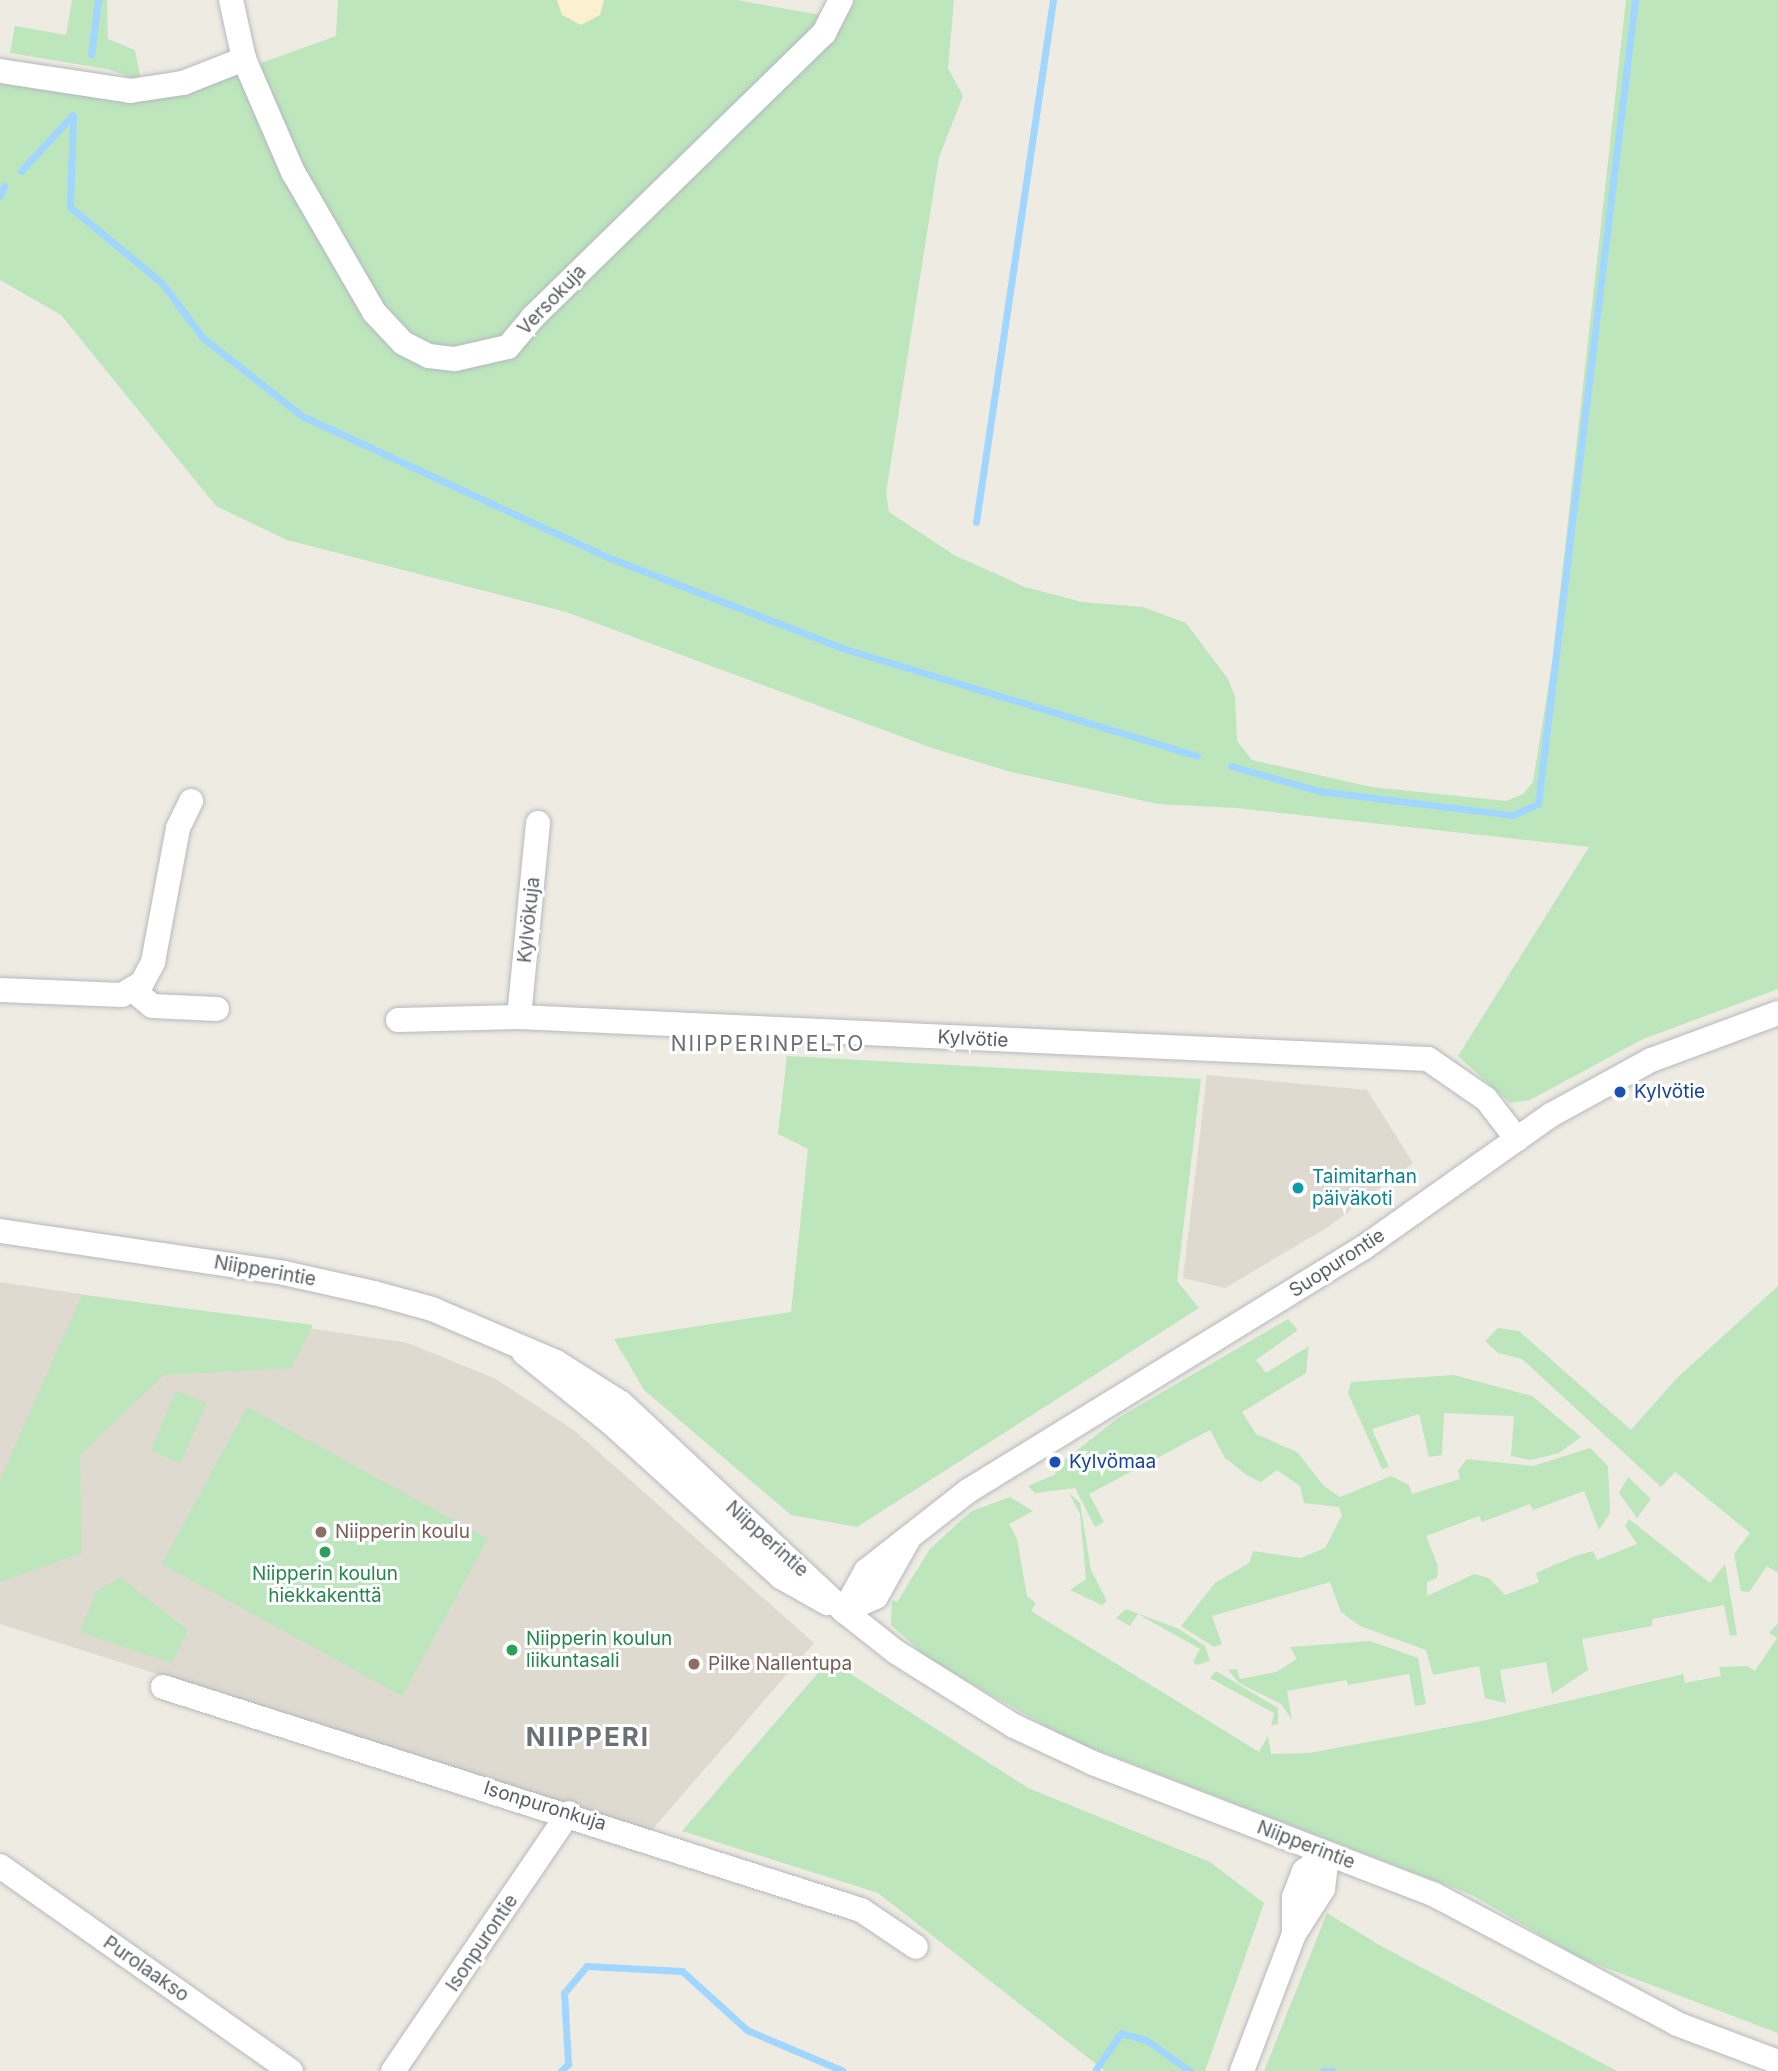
<!DOCTYPE html>
<meta charset="utf-8">
<style>
body{margin:0}
#map{position:relative;width:1778px;height:2071px;overflow:hidden;background:#eeebe2;font-family:Inter,sans-serif}
div>[style]{position:absolute}
.education>*{inset:0;background:#dedad0}
.green>*{inset:0;background:#bde6bd}
.sand>*{inset:0;background:#fbf1d0}
.stream>*{height:7px;margin:-3.5px;padding:0 3.5px;transform-origin:3.5px;border-radius:3.5px;background:#a0d6ff}
.roads{filter:drop-shadow(0 0 2px #b5b8bd) drop-shadow(0 0 2px #b5b8bd)}
.minor>*{height:24px;margin:-12px;padding:0 12px;transform-origin:12px;border-radius:12px;background:#fff}
.dots>*{width:19px;height:19px;translate:-50% -50%;box-sizing:border-box;border:4px solid #fff;border-radius:50%}
span{translate:-50% -50%;white-space:nowrap;text-align:center;line-height:1.15;-webkit-text-stroke:6px #fff;paint-order:stroke}
.street-label{font-size:19px;color:#5a5e63}
.transit-label{font-size:19px;color:#164399}
.left{translate:0 -50%;text-align:left}
.culture-label{font-size:19px;color:#0d838f}
.education-label{font-size:19px;color:#785e54}
.leisure-label{font-size:19px;color:#27864d}
.neighbourhood-label{font-size:21px;color:#6b7075;letter-spacing:2px}
.district-label{font-size:26px;color:#6b7075;font-weight:700;letter-spacing:2px}
</style>
<div id="map">
<div class="education">
<i style="clip-path:polygon(1207px 1075px,1367px 1090px,1413px 1163px,1328px 1227px,1225px 1288px,1183px 1278px)"></i>
<i style="clip-path:polygon(0 1282px,408px 1343px,496px 1379px,575px 1431px,814px 1643px,651px 1831px,0 1624px)"></i>
</div>
<div class="green">
<i style="clip-path:polygon(72px 0,107px 0,108px 39px,135px 50px,141px 81px,107px 69px,10px 53px,15px 26px,66px 35px)"></i>
<i style="clip-path:polygon(338px 0,737px 0,825px 16px,847px 0,954px 0,948px 68px,963px 96px,939px 157px,886px 493px,889px 512px,954px 555px,1025px 587px,1082px 602px,1143px 607px,1186px 623px,1228px 679px,1235px 697px,1237px 741px,1252px 760px,1372px 787px,1506px 801px,1523px 794px,1533px 782px,1552px 664px,1626px 0,1778px 0,1778px 989px,1643px 1039px,1530px 1100px,1510px 1103px,1458px 1056px,1589px 847px,1237px 808px,1158px 804px,1011px 772px,932px 748px,566px 612px,287px 540px,216px 506px,61px 315px,0 280px,0 81px,216px 79px,336px 36px)"></i>
<i style="clip-path:polygon(787px 1056px,1201px 1079px,1177px 1281px,1199px 1308px,857px 1527px,791px 1515px,644px 1390px,614px 1339px,791px 1312px,808px 1149px,778px 1134px)"></i>
<i style="clip-path:polygon(1778px 1286px,1778px 1573px,1767px 1566px,1749px 1592px,1741px 1591px,1734px 1554px,1750px 1533px,1675px 1472px,1661px 1487px,1522px 1359px,1498px 1353px,1485px 1341px,1498px 1328px,1519px 1331px,1631px 1430px,1677px 1378px)"></i>
<i style="clip-path:polygon(82px 1295px,313px 1325px,291px 1368px,164px 1375px,80px 1455px,82px 1553px,0 1582px,0 1480px)"></i>
<i style="clip-path:polygon(1288px 1319px,1298px 1330px,1256px 1360px,1266px 1373px,1309px 1346px,1306px 1373px,1242px 1412px,1256px 1434px,1297px 1452px,1324px 1486px,1340px 1497px,1391px 1476px,1409px 1485px,1412px 1494px,1460px 1479px,1458px 1470px,1467px 1459px,1533px 1466px,1590px 1448px,1608px 1466px,1610px 1513px,1599px 1530px,1584px 1491px,1533px 1510px,1530px 1504px,1482px 1522px,1479px 1516px,1426px 1536px,1438px 1566px,1437px 1578px,1427px 1582px,1427px 1596px,1474px 1574px,1489px 1578px,1505px 1595px,1539px 1582px,1536px 1573px,1575px 1556px,1593px 1551px,1597px 1560px,1637px 1544px,1625px 1526px,1629px 1519px,1710px 1583px,1725px 1564px,1737px 1635px,1730px 1636px,1724px 1605px,1652px 1619px,1652px 1626px,1582px 1639px,1588px 1670px,1552px 1694px,1546px 1662px,1500px 1670px,1506px 1703px,1485px 1698px,1479px 1666px,1433px 1675px,1426px 1650px,1360px 1626px,1341px 1612px,1330px 1582px,1212px 1616px,1222px 1644px,1214px 1647px,1181px 1626px,1215px 1583px,1249px 1563px,1253px 1551px,1301px 1558px,1325px 1548px,1342px 1515px,1339px 1507px,1304px 1503px,1300px 1486px,1277px 1470px,1261px 1482px,1248px 1476px,1225px 1458px,1210px 1430px,1089px 1494px,1104px 1522px,1095px 1527px,1075px 1488px,1035px 1493px,1028px 1486px,1056px 1474px,1053px 1469px,1118px 1418px)"></i>
<i style="clip-path:polygon(1454px 1375px,1532px 1396px,1581px 1437px,1559px 1453px,1531px 1460px,1511px 1456px,1514px 1416px,1444px 1413px,1442px 1455px,1429px 1457px,1419px 1414px,1372px 1429px,1389px 1467px,1382px 1469px,1348px 1393px,1351px 1382px)"></i>
<i style="clip-path:polygon(176px 1391px,207px 1403px,180px 1463px,151px 1450px)"></i>
<i style="clip-path:polygon(247px 1407px,488px 1539px,402px 1696px,162px 1564px)"></i>
<i style="clip-path:polygon(1628px 1477px,1651px 1499px,1637px 1518px,1619px 1493px)"></i>
<i style="clip-path:polygon(1069px 1493px,1080px 1503px,1091px 1570px,1107px 1601px,1102px 1605px,1070px 1590px,1086px 1579px,1080px 1514px)"></i>
<i style="clip-path:polygon(1010px 1497px,1033px 1511px,1009px 1524px,1017px 1539px,1027px 1596px,1036px 1603px,1031px 1611px,1259px 1752px,1268px 1736px,1271px 1754px,1309px 1753px,1487px 1720px,1683px 1674px,1685px 1683px,1721px 1676px,1719px 1667px,1747px 1666px,1755px 1671px,1777px 1638px,1769px 1633px,1778px 1623px,1778px 2033px,1580px 1958px,1472px 1895px,1066px 1738px,928px 1658px,891px 1625px,892px 1600px,897px 1602px,930px 1549px,957px 1524px,972px 1511px)"></i>
<i style="clip-path:polygon(120px 1577px,188px 1630px,171px 1663px,80px 1632px,96px 1592px)"></i>
<i style="clip-path:polygon(1126px 1609px,1179px 1629px,1205px 1646px,1210px 1661px,1197px 1665px,1193px 1662px,1200px 1649px,1138px 1614px,1130px 1626px,1116px 1618px)"></i>
<i style="clip-path:polygon(1370px 1641px,1418px 1658px,1426px 1704px,1415px 1706px,1409px 1674px,1348px 1685px,1346px 1680px,1287px 1691px,1292px 1720px,1281px 1704px,1239px 1683px,1228px 1670px,1237px 1669px,1240px 1679px,1276px 1672px,1297px 1659px,1290px 1647px)"></i>
<i style="clip-path:polygon(829px 1660px,1028px 1788px,1210px 1862px,1264px 1903px,1205px 2071px,1105px 2071px,878px 1893px,682px 1831px)"></i>
<i style="clip-path:polygon(1216px 1671px,1278px 1708px,1278px 1724px,1271px 1726px,1274px 1713px,1210px 1678px)"></i>
<i style="clip-path:polygon(1327px 1913px,1381px 1946px,1617px 2071px,1264px 2071px)"></i>
</div>
<div class="sand">
<i style="clip-path:polygon(557px 0,604px 0,600px 15px,581px 25px,562px 15px)"></i>
</div>
<div class="stream">
<i style="left:91px;top:54px;width:54px;rotate:-82.6deg"></i>
<i style="left:73px;top:115px;width:92px;rotate:91.9deg"></i>
<i style="left:70px;top:207px;width:119px;rotate:39.6deg"></i>
<i style="left:162px;top:283px;width:69px;rotate:53.3deg"></i>
<i style="left:203px;top:338px;width:126px;rotate:38.2deg"></i>
<i style="left:302px;top:416px;width:339px;rotate:24.8deg"></i>
<i style="left:610px;top:558px;width:249px;rotate:21.2deg"></i>
<i style="left:842px;top:648px;width:371px;rotate:16.9deg"></i>
<i style="left:21px;top:171px;width:75px;rotate:-47.2deg"></i>
<i style="left:0;top:196px;width:11px;rotate:-68deg"></i>
<i style="left:976px;top:522px;width:528px;rotate:-81.61deg"></i>
<i style="left:1231px;top:766px;width:91px;rotate:15.9deg"></i>
<i style="left:1319px;top:791px;width:195px;rotate:7.1deg"></i>
<i style="left:1513px;top:815px;width:27px;rotate:-24deg"></i>
<i style="left:1538px;top:804px;width:810px;rotate:-83.12deg"></i>
<i style="left:1096px;top:2069px;width:44px;rotate:-55.2deg"></i>
<i style="left:1121px;top:2033px;width:26px;rotate:16deg"></i>
<i style="left:1146px;top:2040px;width:54px;rotate:35.2deg"></i>
<i style="left:561px;top:2071px;width:10px;rotate:-45deg"></i>
<i style="left:568px;top:2064px;width:71px;rotate:-93.2deg"></i>
<i style="left:564px;top:1993px;width:35px;rotate:-50deg"></i>
<i style="left:587px;top:1966px;width:95px;rotate:3deg"></i>
<i style="left:682px;top:1971px;width:88px;rotate:42.2deg"></i>
<i style="left:747px;top:2030px;width:104px;rotate:23.1deg"></i>
<i style="left:1323px;top:2071px;width:9px"></i>
</div>
<div class="roads">
<div class="minor">
<i style="left:244px;top:59px;width:123px;rotate:66.6deg"></i>
<i style="left:293px;top:172px;width:162px;rotate:59.9deg"></i>
<i style="left:374px;top:312px;width:42px;rotate:46.9deg"></i>
<i style="left:403px;top:343px;width:29px;rotate:27deg"></i>
<i style="left:429px;top:356px;width:26px;rotate:7deg"></i>
<i style="left:455px;top:359px;width:54px;rotate:-12.8deg"></i>
<i style="left:508px;top:347px;width:38px;rotate:-50deg"></i>
<i style="left:532px;top:318px;width:408px;rotate:-44.3deg"></i>
<i style="left:824px;top:33px;width:37px;rotate:-63deg"></i>
<i style="left:0;top:71px;width:132px;rotate:8.7deg"></i>
<i style="left:130px;top:91px;width:54px;rotate:-8.6deg"></i>
<i style="left:183px;top:83px;width:66px;rotate:-21.5deg"></i>
<i style="left:244px;top:59px;width:60px;rotate:-102.4deg"></i>
<i style="left:132px;top:989px;width:26px;rotate:40deg"></i>
<i style="left:152px;top:1006px;width:65px;rotate:2.6deg"></i>
<i style="left:0;top:990px;width:122px;rotate:2.3deg"></i>
<i style="left:122px;top:995px;width:23px;rotate:-31deg"></i>
<i style="left:142px;top:983px;width:24px;rotate:-62deg"></i>
<i style="left:153px;top:962px;width:136px;rotate:-79.4deg"></i>
<i style="left:178px;top:828px;width:30px;rotate:-64deg"></i>
<i style="left:519px;top:1017px;width:195px;rotate:-84.4deg"></i>
<i style="left:398px;top:1020px;width:121px;rotate:-1.4deg"></i>
<i style="left:519px;top:1017px;width:910px;rotate:2.65deg"></i>
<i style="left:1428px;top:1059px;width:70px;rotate:34.6deg"></i>
<i style="left:1486px;top:1099px;width:51px;rotate:52.2deg"></i>
<i style="left:0;top:1231px;width:287px;rotate:8.4deg"></i>
<i style="left:284px;top:1273px;width:92px;rotate:12.5deg"></i>
<i style="left:374px;top:1293px;width:60px;rotate:15.4deg"></i>
<i style="left:432px;top:1309px;width:135px;rotate:23.1deg"></i>
<i style="left:556px;top:1362px;width:77px;rotate:32.2deg"></i>
<i style="left:621px;top:1403px;width:305px;rotate:43deg"></i>
<i style="left:844px;top:1611px;width:66px;rotate:38.3deg"></i>
<i style="left:896px;top:1652px;width:139px;rotate:32.1deg"></i>
<i style="left:1014px;top:1726px;width:87px;rotate:25.1deg"></i>
<i style="left:1093px;top:1763px;width:364px;rotate:21.1deg"></i>
<i style="left:1433px;top:1894px;width:276px;rotate:28deg"></i>
<i style="left:1677px;top:2024px;width:108px;rotate:20.6deg"></i>
<i style="left:524px;top:1353px;width:110px;rotate:38.7deg"></i>
<i style="left:610px;top:1422px;width:231px;rotate:42.2deg"></i>
<i style="left:781px;top:1577px;width:53px;rotate:29.5deg"></i>
<i style="left:844px;top:1611px;width:46px;rotate:-61.2deg"></i>
<i style="left:866px;top:1571px;width:130px;rotate:-38.1deg"></i>
<i style="left:968px;top:1491px;width:464px;rotate:-31.6deg"></i>
<i style="left:1363px;top:1248px;width:230px;rotate:-35.3deg"></i>
<i style="left:1551px;top:1115px;width:114px;rotate:-28.8deg"></i>
<i style="left:1651px;top:1060px;width:135px;rotate:-20.3deg"></i>
<i style="left:844px;top:1611px;width:35px;rotate:-24deg"></i>
<i style="left:876px;top:1597px;width:65px;rotate:-60.7deg"></i>
<i style="left:163px;top:1687px;width:733px;rotate:17.72deg"></i>
<i style="left:861px;top:1910px;width:66px;rotate:33.9deg"></i>
<i style="left:0;top:1866px;width:356px;rotate:35.2deg"></i>
<i style="left:1294px;top:1934px;width:37px;rotate:-90deg"></i>
<i style="left:1294px;top:1897px;width:28px;rotate:-69deg"></i>
<i style="left:1304px;top:1871px;width:29px;rotate:-36deg"></i>
<i style="left:393px;top:2071px;width:312px;rotate:-55.7deg"></i>
<i style="left:1242px;top:2071px;width:147px;rotate:-69.2deg"></i>
<i style="left:1294px;top:1934px;width:54px;rotate:-57.2deg"></i>
<i style="left:1323px;top:1889px;width:35px;rotate:-83deg"></i>
</div>
</div>
<div class="dots">
<i style="left:1620px;top:1092px;background:#1a4fb4"></i>
<i style="left:1298px;top:1188px;background:#0f9aa8"></i>
<i style="left:1055px;top:1462px;background:#1a4fb4"></i>
<i style="left:321px;top:1532px;background:#8d6e63"></i>
<i style="left:325px;top:1552px;background:#2e9e5b"></i>
<i style="left:512px;top:1650px;background:#2e9e5b"></i>
<i style="left:694px;top:1664px;background:#8d6e63"></i>
</div>
<div class="street-label">
<span style="left:552px;top:300px;rotate:-46deg">Versokuja</span>
<span style="left:529px;top:920px;rotate:-84deg">Kylvökuja</span>
<span style="left:973px;top:1039px;rotate:3deg">Kylvötie</span>
<span style="left:1337px;top:1263px;rotate:-33deg">Suopurontie</span>
<span style="left:265px;top:1271px;rotate:10deg">Niipperintie</span>
<span style="left:767px;top:1539px;rotate:42deg">Niipperintie</span>
<span style="left:545px;top:1806px;rotate:17deg">Isonpuronkuja</span>
<span style="left:1306px;top:1845px;rotate:21deg">Niipperintie</span>
<span style="left:482px;top:1943px;rotate:-56deg">Isonpurontie</span>
<span style="left:146px;top:1969px;rotate:35deg">Purolaakso</span>
</div>
<div class="transit-label">
<span class="left" style="left:1634px;top:1092px">Kylvötie</span>
<span class="left" style="left:1069px;top:1462px">Kylvömaa</span>
</div>
<div class="culture-label">
<span class="left" style="left:1312px;top:1188px">Taimitarhan<br>päiväkoti</span>
</div>
<div class="education-label">
<span class="left" style="left:335px;top:1532px">Niipperin koulu</span>
<span class="left" style="left:708px;top:1664px">Pilke Nallentupa</span>
</div>
<div class="leisure-label">
<span style="left:325px;top:1585px">Niipperin koulun<br>hiekkakenttä</span>
<span class="left" style="left:526px;top:1650px">Niipperin koulun<br>liikuntasali</span>
</div>
<div class="neighbourhood-label">
<span style="left:768px;top:1044px">NIIPPERINPELTO</span>
</div>
<div class="district-label">
<span style="left:588px;top:1737px">NIIPPERI</span>
</div>
</div>
